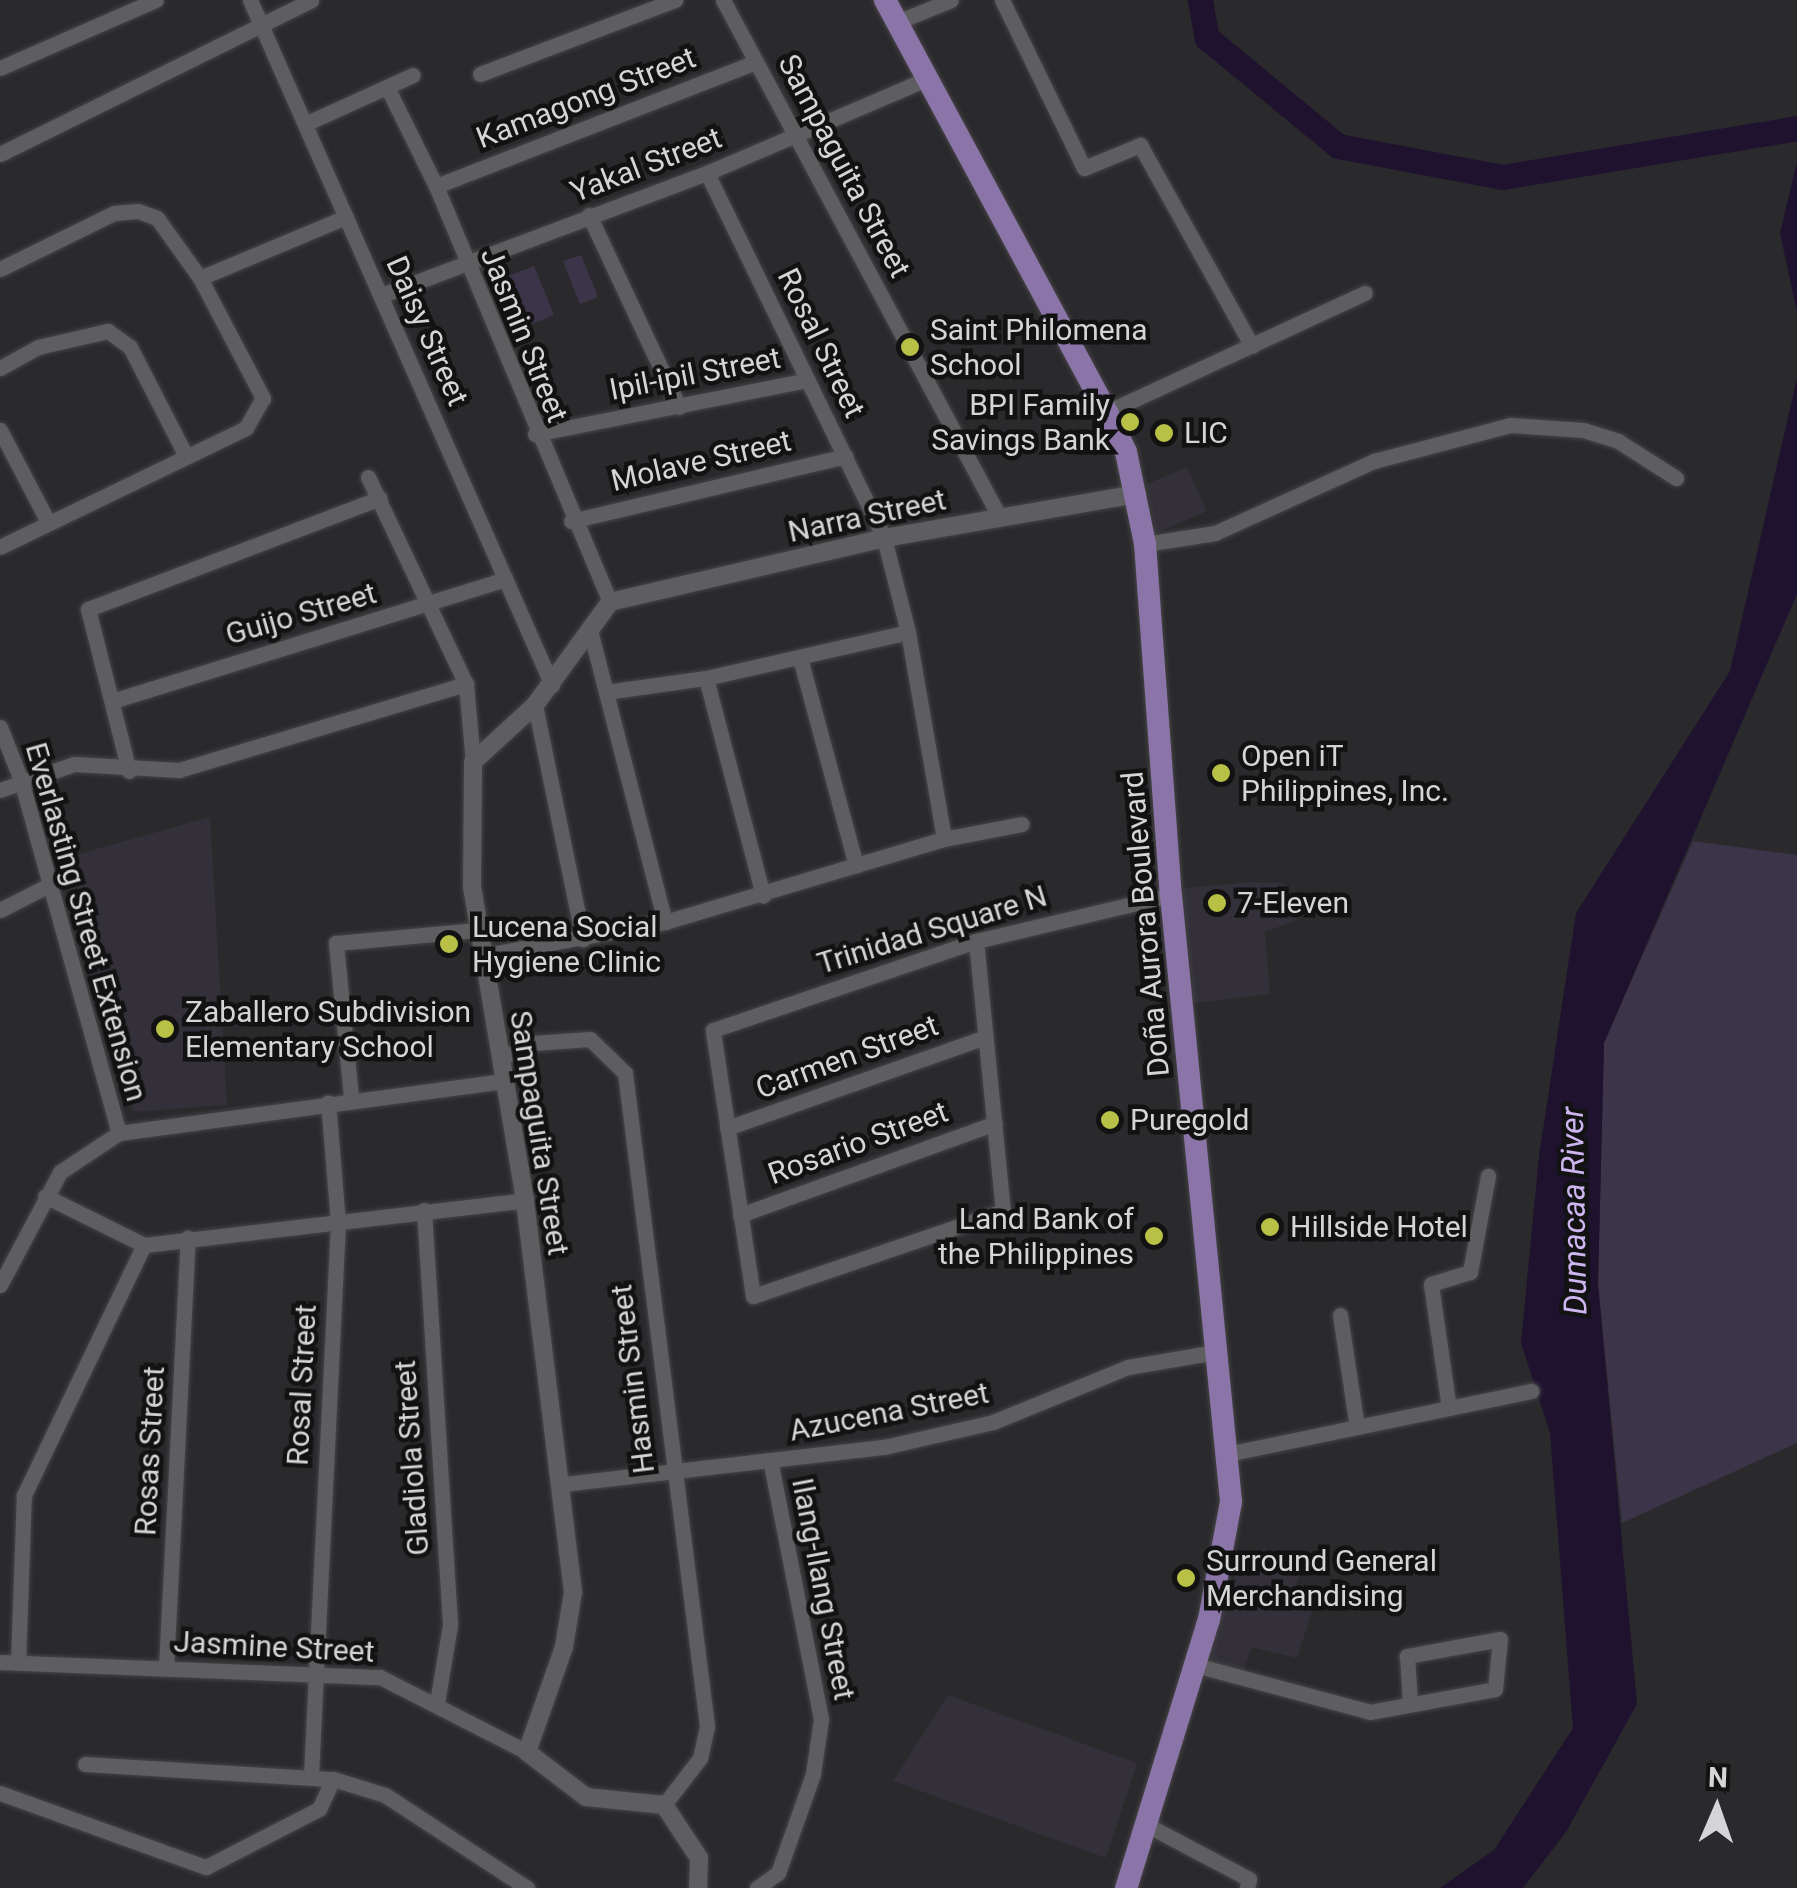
<!DOCTYPE html>
<meta charset="utf-8">
<style>
body{margin:0}
#map{position:relative;width:1797px;height:1888px;overflow:hidden;background:#2a292c;font-family:Roboto,sans-serif}
div>[style]{position:absolute}
.built>*{inset:0;background:#333039}
.green>*{inset:0;background:#3c3448}
.water>*{inset:0;background:#1f122f}
.river>*{height:25px;margin:-12.5px;padding:0 12.5px;transform-origin:12.5px;border-radius:12.5px;background:#1f122f}
.roads{filter:drop-shadow(0 0 2px #454446) drop-shadow(0 0 2px #454446)}
.minor>*{height:15px;margin:-7.5px;padding:0 7.5px;transform-origin:7.5px;border-radius:7.5px;background:#5e5d60}
.tertiary>*{height:18px;margin:-9px;padding:0 9px;transform-origin:9px;border-radius:9px;background:#5e5d60}
.primary>*{height:22px;margin:-11px;padding:0 11px;transform-origin:11px;border-radius:11px;background:#8b75a8}
.dots>*{width:28px;height:28px;translate:-50% -50%;box-sizing:border-box;border:5px solid #121213;border-radius:50%}
span{translate:-50% -50%;white-space:nowrap;text-align:center;line-height:1.15;-webkit-text-stroke:9px #121213;paint-order:stroke}
.street-label{font-size:30px;color:#d5d4d6}
.poi-label{font-size:30px;color:#d5d4d6}
.left{translate:0 -50%;text-align:left}
.right{translate:-100% -50%;text-align:right}
.water-label{font-size:32px;color:#cdb5f0;font-style:italic}
.north{position:absolute;left:1667px;top:1758px;width:100px;height:100px;-webkit-text-stroke:8px #121213;paint-order:stroke;rotate:2deg;font-size:28px;font-weight:700;line-height:40px;text-align:center;color:#d5d4d6}
.north::after{content:'';display:block;margin:auto;width:35px;height:45px;background:#d5d4d6;clip-path:polygon(50% 0,100% 100%,50% 72%,0 100%)}
</style>
<div id="map">
<div class="built">
<i style="clip-path:polygon(1187px 467px,1207px 511px,1156px 533px,1147px 484px)"></i>
<i style="clip-path:polygon(210px 817px,227px 1105px,133px 1112px,83px 954px,65px 858px)"></i>
<i style="clip-path:polygon(1251px 882px,1284px 883px,1297px 920px,1265px 932px,1270px 994px,1194px 1003px,1183px 888px)"></i>
<i style="clip-path:polygon(1237px 1568px,1300px 1574px,1292px 1599px,1314px 1605px,1297px 1658px,1252px 1647px,1243px 1672px,1208px 1661px)"></i>
<i style="clip-path:polygon(948px 1695px,1137px 1763px,1106px 1858px,893px 1781px)"></i>
</div>
<div class="green">
<i style="clip-path:polygon(581px 255px,598px 297px,580px 304px,563px 261px)"></i>
<i style="clip-path:polygon(534px 266px,554px 315px,520px 329px,500px 279px)"></i>
<i style="clip-path:polygon(1693px 841px,1797px 855px,1797px 1443px,1622px 1523px,1598px 1284px,1604px 1043px)"></i>
</div>
<div class="water">
<i style="clip-path:polygon(1797px 162px,1797px 312px,1780px 233px)"></i>
<i style="clip-path:polygon(1797px 378px,1797px 594px,1604px 1043px,1598px 1284px,1637px 1704px,1566px 1832px,1523px 1888px,1440px 1888px,1494px 1850px,1573px 1728px,1550px 1433px,1521px 1343px,1539px 1156px,1576px 913px,1730px 671px)"></i>
</div>
<div class="river">
<i style="left:1200px;top:0;width:39px;rotate:80deg"></i>
<i style="left:1207px;top:38px;width:170px;rotate:39.5deg"></i>
<i style="left:1338px;top:146px;width:167px;rotate:10.7deg"></i>
<i style="left:1502px;top:177px;width:299px;rotate:-9.4deg"></i>
</div>
<div class="roads">
<div class="minor">
<i style="left:250px;top:0;width:749px;rotate:66.21deg"></i>
<i style="left:723px;top:0;width:587px;rotate:61.86deg"></i>
<i style="left:1002px;top:0;width:187px;rotate:64deg"></i>
<i style="left:1084px;top:168px;width:61px;rotate:-22.3deg"></i>
<i style="left:1140px;top:145px;width:230px;rotate:60.9deg"></i>
<i style="left:897px;top:22px;width:58px;rotate:-22.2deg"></i>
<i style="left:0;top:68px;width:170px;rotate:-23.6deg"></i>
<i style="left:480px;top:74px;width:209px;rotate:-20.8deg"></i>
<i style="left:388px;top:89px;width:108px;rotate:63.7deg"></i>
<i style="left:436px;top:186px;width:451px;rotate:67.3deg"></i>
<i style="left:307px;top:123px;width:116px;rotate:-24.4deg"></i>
<i style="left:0;top:154px;width:347px;rotate:-26.3deg"></i>
<i style="left:707px;top:173px;width:406px;rotate:64.1deg"></i>
<i style="left:884px;top:538px;width:97px;rotate:75.7deg"></i>
<i style="left:908px;top:632px;width:210px;rotate:80.1deg"></i>
<i style="left:436px;top:186px;width:343px;rotate:-21.2deg"></i>
<i style="left:589px;top:215px;width:212px;rotate:64.9deg"></i>
<i style="left:0;top:269px;width:127px;rotate:-26.2deg"></i>
<i style="left:114px;top:213px;width:24px;rotate:-5deg"></i>
<i style="left:138px;top:211px;width:20px;rotate:20deg"></i>
<i style="left:157px;top:218px;width:74px;rotate:54.4deg"></i>
<i style="left:200px;top:278px;width:136px;rotate:62.3deg"></i>
<i style="left:263px;top:398px;width:34px;rotate:120deg"></i>
<i style="left:246px;top:428px;width:273px;rotate:154.2deg"></i>
<i style="left:200px;top:278px;width:158px;rotate:-22.7deg"></i>
<i style="left:382px;top:295px;width:347px;rotate:-20.6deg"></i>
<i style="left:707px;top:173px;width:238px;rotate:-23.2deg"></i>
<i style="left:0;top:368px;width:43px;rotate:-28.9deg"></i>
<i style="left:38px;top:347px;width:72px;rotate:-12.9deg"></i>
<i style="left:108px;top:331px;width:27px;rotate:36deg"></i>
<i style="left:130px;top:347px;width:118px;rotate:62.8deg"></i>
<i style="left:1107px;top:412px;width:284px;rotate:-24.8deg"></i>
<i style="left:0;top:430px;width:104px;rotate:62.4deg"></i>
<i style="left:535px;top:434px;width:278px;rotate:-11.2deg"></i>
<i style="left:368px;top:477px;width:229px;rotate:64.7deg"></i>
<i style="left:466px;top:684px;width:78px;rotate:84.9deg"></i>
<i style="left:571px;top:521px;width:282px;rotate:-13.3deg"></i>
<i style="left:1145px;top:544px;width:71px;rotate:-8.9deg"></i>
<i style="left:1215px;top:533px;width:175px;rotate:-24.4deg"></i>
<i style="left:1374px;top:461px;width:141px;rotate:-14.8deg"></i>
<i style="left:1510px;top:425px;width:73px;rotate:3.9deg"></i>
<i style="left:1583px;top:430px;width:37px;rotate:17deg"></i>
<i style="left:1618px;top:441px;width:69px;rotate:32.5deg"></i>
<i style="left:591px;top:634px;width:297px;rotate:75.6deg"></i>
<i style="left:800px;top:658px;width:215px;rotate:74.9deg"></i>
<i style="left:706px;top:678px;width:225px;rotate:75.3deg"></i>
<i style="left:606px;top:692px;width:101px;rotate:-8deg"></i>
<i style="left:706px;top:678px;width:207px;rotate:-12.8deg"></i>
<i style="left:112px;top:701px;width:412px;rotate:-17.2deg"></i>
<i style="left:535px;top:705px;width:239px;rotate:78.4deg"></i>
<i style="left:0;top:727px;width:57px;rotate:68.4deg"></i>
<i style="left:21px;top:780px;width:366px;rotate:74.5deg"></i>
<i style="left:129px;top:771px;width:167px;rotate:-104.2deg"></i>
<i style="left:88px;top:609px;width:312px;rotate:-20.8deg"></i>
<i style="left:0;top:790px;width:78px;rotate:-19.4deg"></i>
<i style="left:74px;top:764px;width:105px;rotate:3.3deg"></i>
<i style="left:179px;top:770px;width:300px;rotate:-16.7deg"></i>
<i style="left:0;top:910px;width:57px;rotate:-27deg"></i>
<i style="left:976px;top:941px;width:271px;rotate:84.3deg"></i>
<i style="left:1003px;top:1211px;width:264px;rotate:161.2deg"></i>
<i style="left:753px;top:1296px;width:269px;rotate:-98.6deg"></i>
<i style="left:713px;top:1030px;width:278px;rotate:-18.7deg"></i>
<i style="left:976px;top:941px;width:200px;rotate:-13.3deg"></i>
<i style="left:480px;top:956px;width:188px;rotate:-10.4deg"></i>
<i style="left:665px;top:922px;width:291px;rotate:-16.6deg"></i>
<i style="left:944px;top:839px;width:79px;rotate:-10.9deg"></i>
<i style="left:501px;top:1058px;width:35px;rotate:-25deg"></i>
<i style="left:533px;top:1043px;width:57px;rotate:-4deg"></i>
<i style="left:590px;top:1039px;width:49px;rotate:44.2deg"></i>
<i style="left:625px;top:1073px;width:658px;rotate:82.84deg"></i>
<i style="left:707px;top:1726px;width:33px;rotate:102deg"></i>
<i style="left:700px;top:1758px;width:59px;rotate:127.5deg"></i>
<i style="left:351px;top:1097px;width:155px;rotate:-95.6deg"></i>
<i style="left:336px;top:943px;width:142px;rotate:-5.3deg"></i>
<i style="left:727px;top:1128px;width:274px;rotate:-19.4deg"></i>
<i style="left:45px;top:1196px;width:110px;rotate:26.3deg"></i>
<i style="left:144px;top:1245px;width:384px;rotate:-6.7deg"></i>
<i style="left:424px;top:1210px;width:416px;rotate:86.4deg"></i>
<i style="left:450px;top:1625px;width:79px;rotate:99.5deg"></i>
<i style="left:740px;top:1215px;width:271px;rotate:-19.8deg"></i>
<i style="left:0;top:1285px;width:128px;rotate:-62deg"></i>
<i style="left:60px;top:1172px;width:71px;rotate:-33.5deg"></i>
<i style="left:119px;top:1133px;width:390px;rotate:-7.7deg"></i>
<i style="left:1340px;top:1315px;width:113px;rotate:81.4deg"></i>
<i style="left:1449px;top:1408px;width:125px;rotate:-98.3deg"></i>
<i style="left:1431px;top:1284px;width:41px;rotate:-17.1deg"></i>
<i style="left:1470px;top:1272px;width:98px;rotate:-79.4deg"></i>
<i style="left:1227px;top:1454px;width:311px;rotate:-11.7deg"></i>
<i style="left:563px;top:1484px;width:323px;rotate:-6.6deg"></i>
<i style="left:884px;top:1447px;width:112px;rotate:-12.9deg"></i>
<i style="left:993px;top:1422px;width:146px;rotate:-22.2deg"></i>
<i style="left:1128px;top:1367px;width:89px;rotate:-9.7deg"></i>
<i style="left:0;top:1662px;width:380px;rotate:2.3deg"></i>
<i style="left:380px;top:1677px;width:165px;rotate:27deg"></i>
<i style="left:18px;top:1663px;width:168px;rotate:-88deg"></i>
<i style="left:24px;top:1495px;width:277px;rotate:-64.4deg"></i>
<i style="left:1195px;top:1665px;width:181px;rotate:15deg"></i>
<i style="left:1370px;top:1712px;width:127px;rotate:-10.4deg"></i>
<i style="left:1495px;top:1689px;width:50px;rotate:-84.3deg"></i>
<i style="left:1500px;top:1639px;width:95px;rotate:169.6deg"></i>
<i style="left:1407px;top:1656px;width:46px;rotate:86.3deg"></i>
<i style="left:166px;top:1668px;width:431px;rotate:-87.1deg"></i>
<i style="left:85px;top:1764px;width:248px;rotate:3.5deg"></i>
<i style="left:333px;top:1779px;width:54px;rotate:17.1deg"></i>
<i style="left:385px;top:1795px;width:170px;rotate:33.2deg"></i>
<i style="left:311px;top:1775px;width:553px;rotate:-87.2deg"></i>
<i style="left:338px;top:1223px;width:121px;rotate:-94.7deg"></i>
<i style="left:0;top:1793px;width:219px;rotate:19.8deg"></i>
<i style="left:206px;top:1867px;width:127px;rotate:-27.2deg"></i>
<i style="left:319px;top:1809px;width:33px;rotate:-65deg"></i>
<i style="left:1145px;top:1824px;width:118px;rotate:27.9deg"></i>
<i style="left:1249px;top:1879px;width:9px;rotate:103deg"></i>
<i style="left:757px;top:1888px;width:26px;rotate:-36deg"></i>
<i style="left:778px;top:1873px;width:105px;rotate:-70.5deg"></i>
<i style="left:813px;top:1774px;width:56px;rotate:-81.7deg"></i>
<i style="left:821px;top:1719px;width:261px;rotate:-101.1deg"></i>
</div>
<div class="tertiary">
<i style="left:698px;top:1888px;width:30px;rotate:-88deg"></i>
<i style="left:699px;top:1858px;width:64px;rotate:-123.4deg"></i>
<i style="left:664px;top:1805px;width:78px;rotate:-174.1deg"></i>
<i style="left:586px;top:1797px;width:74px;rotate:-142.7deg"></i>
<i style="left:527px;top:1752px;width:111px;rotate:-70.6deg"></i>
<i style="left:564px;top:1647px;width:56px;rotate:-80.7deg"></i>
<i style="left:573px;top:1592px;width:395px;rotate:-97deg"></i>
<i style="left:525px;top:1200px;width:318px;rotate:-99.6deg"></i>
<i style="left:472px;top:886px;width:124px;rotate:-89.5deg"></i>
<i style="left:473px;top:762px;width:84px;rotate:-42.6deg"></i>
<i style="left:535px;top:705px;width:127px;rotate:-53.9deg"></i>
<i style="left:610px;top:602px;width:281px;rotate:-13.1deg"></i>
<i style="left:884px;top:538px;width:257px;rotate:-9.9deg"></i>
</div>
<div class="primary">
<i style="left:885px;top:0;width:468px;rotate:61.7deg"></i>
<i style="left:1107px;top:412px;width:44px;rotate:64.6deg"></i>
<i style="left:1126px;top:452px;width:94px;rotate:78.3deg"></i>
<i style="left:1145px;top:544px;width:352px;rotate:85.8deg"></i>
<i style="left:1171px;top:895px;width:610px;rotate:84.35deg"></i>
<i style="left:1231px;top:1502px;width:119px;rotate:100.6deg"></i>
<i style="left:1209px;top:1619px;width:282px;rotate:107.1deg"></i>
</div>
</div>
<div class="dots">
<i style="left:910px;top:347px;background:#b9c046"></i>
<i style="left:1130px;top:422px;background:#b9c046"></i>
<i style="left:1164px;top:433px;background:#b9c046"></i>
<i style="left:1221px;top:773px;background:#b9c046"></i>
<i style="left:1217px;top:903px;background:#b9c046"></i>
<i style="left:449px;top:944px;background:#b9c046"></i>
<i style="left:165px;top:1029px;background:#b9c046"></i>
<i style="left:1110px;top:1120px;background:#b9c046"></i>
<i style="left:1270px;top:1227px;background:#b9c046"></i>
<i style="left:1154px;top:1236px;background:#b9c046"></i>
<i style="left:1186px;top:1578px;background:#b9c046"></i>
</div>
<div class="street-label">
<span style="left:586px;top:98px;rotate:-21deg">Kamagong Street</span>
<span style="left:646px;top:165px;rotate:-21deg">Yakal Street</span>
<span style="left:844px;top:166px;rotate:62deg">Sampaguita Street</span>
<span style="left:427px;top:331px;rotate:66deg">Daisy Street</span>
<span style="left:524px;top:335px;rotate:68deg">Jasmin Street</span>
<span style="left:821px;top:343px;rotate:64deg">Rosal Street</span>
<span style="left:695px;top:374px;rotate:-11deg">Ipil-ipil Street</span>
<span style="left:701px;top:461px;rotate:-13deg">Molave Street</span>
<span style="left:867px;top:516px;rotate:-12deg">Narra Street</span>
<span style="left:301px;top:614px;rotate:-16deg">Guijo Street</span>
<span style="left:86px;top:922px;rotate:74deg">Everlasting Street Extension</span>
<span style="left:1146px;top:924px;rotate:-95deg">Doña Aurora Boulevard</span>
<span style="left:932px;top:930px;rotate:-17deg">Trinidad Square N</span>
<span style="left:847px;top:1057px;rotate:-20deg">Carmen Street</span>
<span style="left:539px;top:1133px;rotate:81deg">Sampaguita Street</span>
<span style="left:858px;top:1143px;rotate:-20deg">Rosario Street</span>
<span style="left:633px;top:1379px;rotate:-97deg">Hasmin Street</span>
<span style="left:302px;top:1385px;rotate:-87deg">Rosal Street</span>
<span style="left:889px;top:1412px;rotate:-11deg">Azucena Street</span>
<span style="left:150px;top:1451px;rotate:-87deg">Rosas Street</span>
<span style="left:412px;top:1458px;rotate:-94deg">Gladiola Street</span>
<span style="left:823px;top:1589px;rotate:79deg">Ilang-Ilang Street</span>
<span style="left:274px;top:1647px;rotate:3deg">Jasmine Street</span>
</div>
<div class="poi-label">
<span class="left" style="left:930px;top:347px">Saint Philomena<br>School</span>
<span class="right" style="left:1110px;top:422px">BPI Family<br>Savings Bank</span>
<span class="left" style="left:1184px;top:433px">LIC</span>
<span class="left" style="left:1241px;top:773px">Open iT<br>Philippines, Inc.</span>
<span class="left" style="left:1237px;top:903px">7-Eleven</span>
<span class="left" style="left:472px;top:944px">Lucena Social<br>Hygiene Clinic</span>
<span class="left" style="left:185px;top:1029px">Zaballero Subdivision<br>Elementary School</span>
<span class="left" style="left:1130px;top:1120px">Puregold</span>
<span class="right" style="left:1134px;top:1236px">Land Bank of<br>the Philippines</span>
<span class="left" style="left:1290px;top:1227px">Hillside Hotel</span>
<span class="left" style="left:1206px;top:1578px">Surround General<br>Merchandising</span>
</div>
<div class="water-label">
<span style="left:1574px;top:1211px;rotate:-91deg">Dumacaa River</span>
</div>
<div class="north">N</div>
</div>
